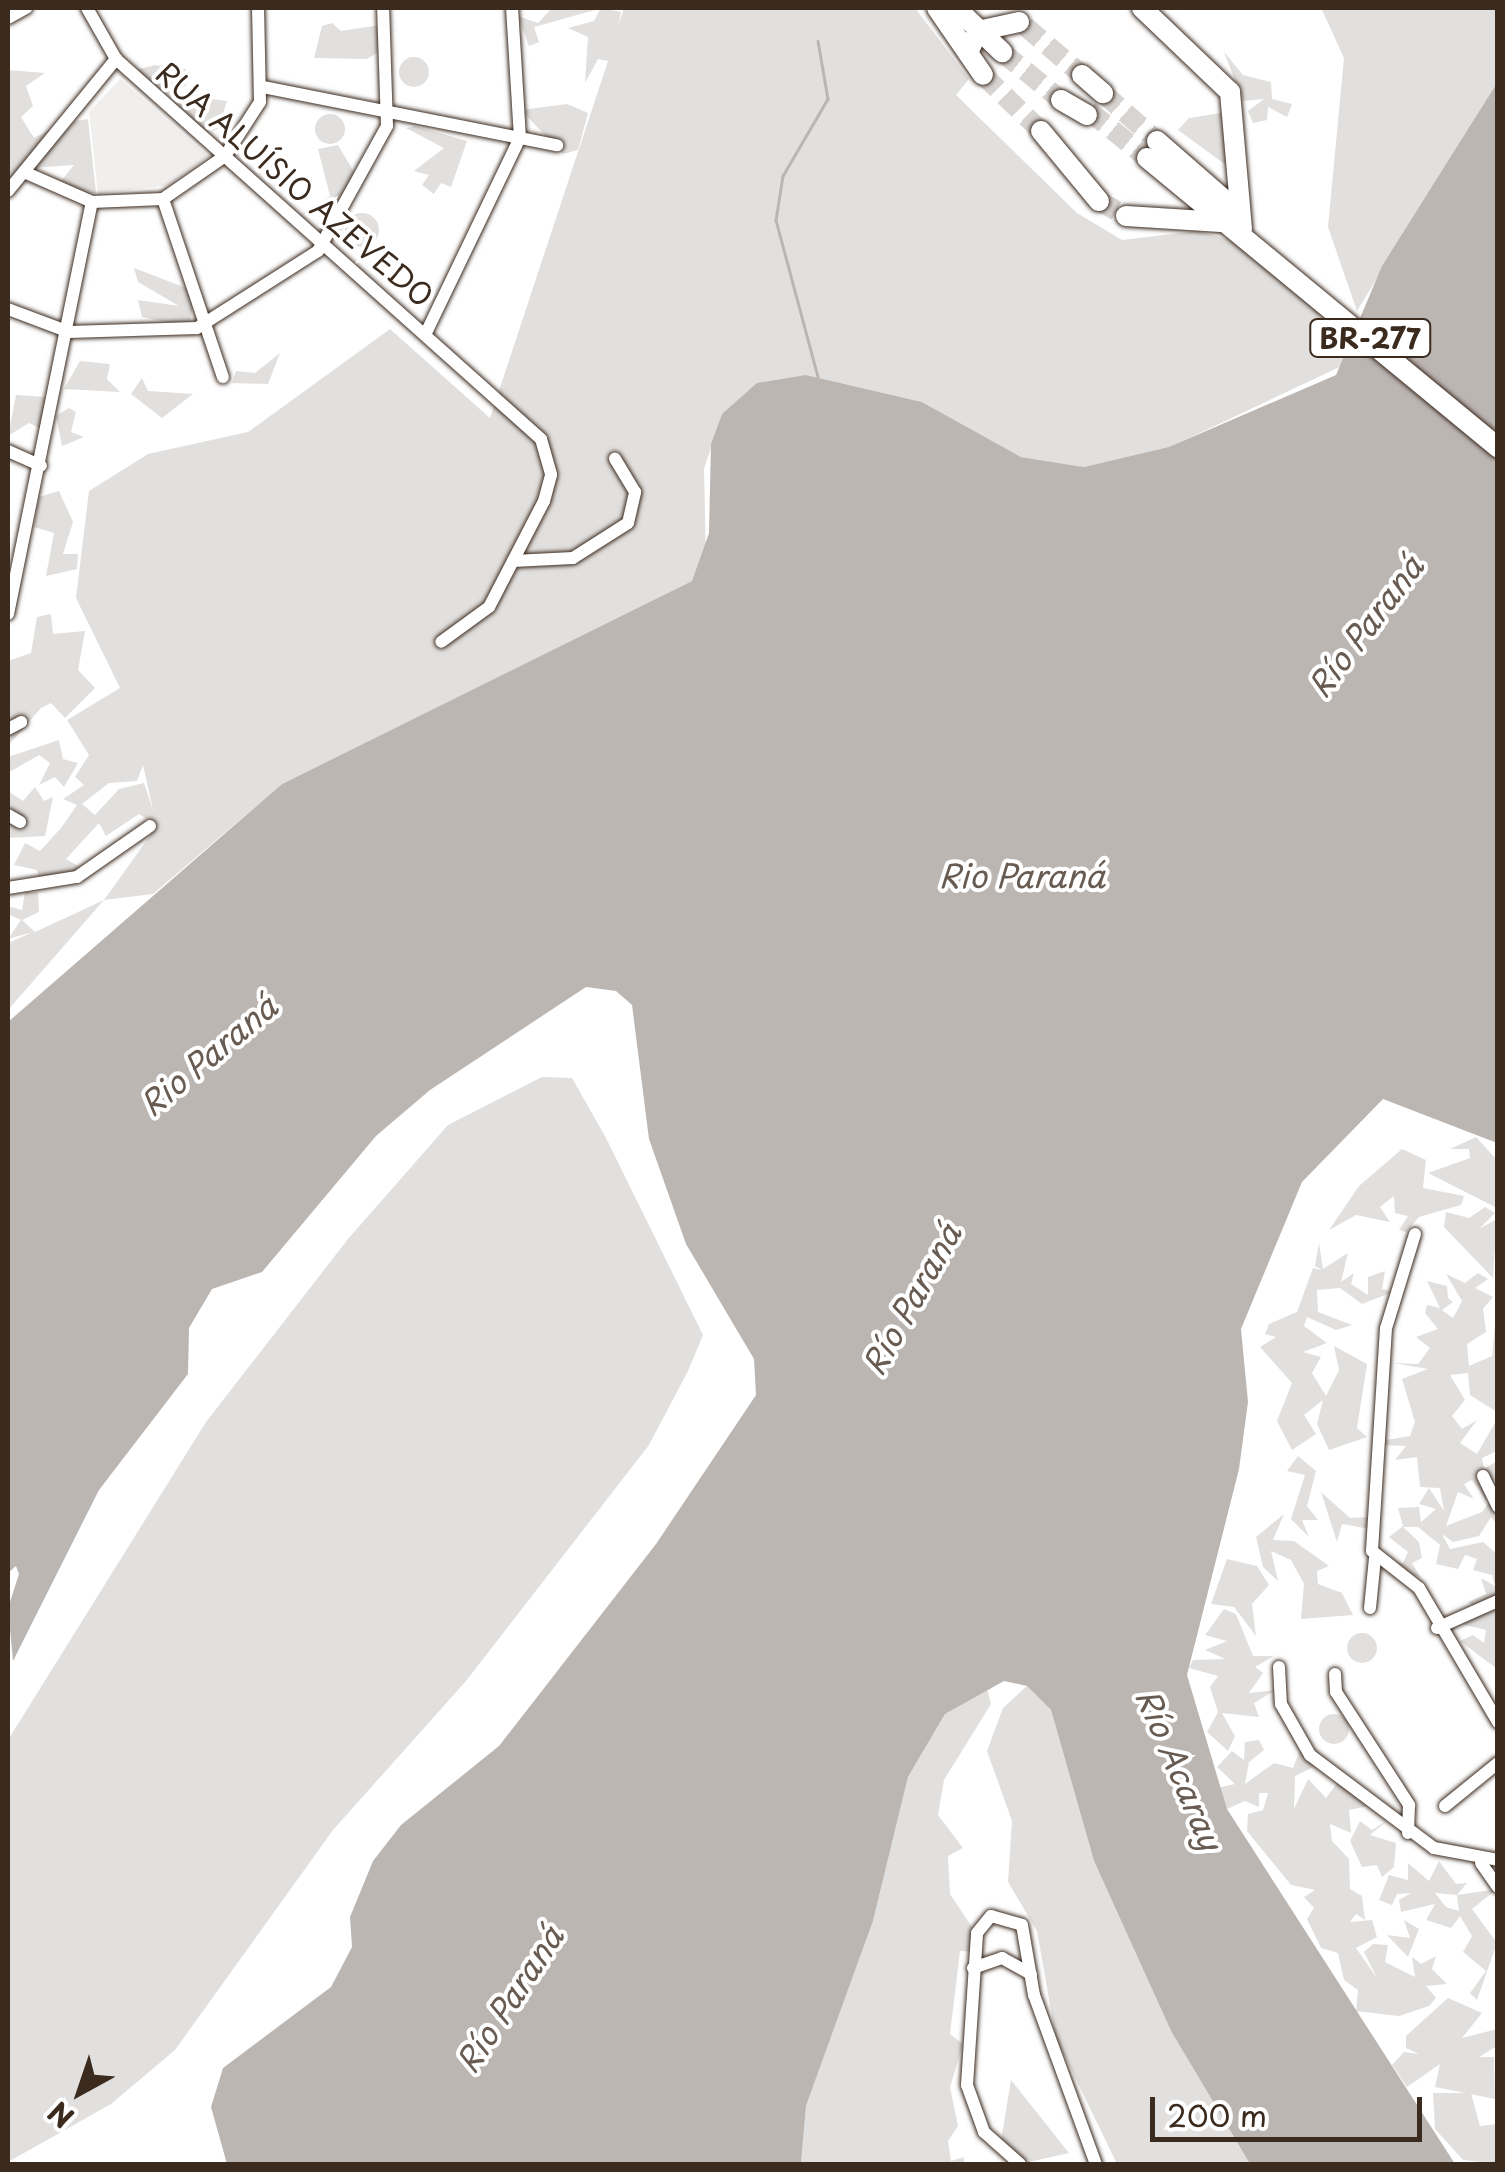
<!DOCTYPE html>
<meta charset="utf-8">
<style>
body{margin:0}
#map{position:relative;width:1505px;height:2172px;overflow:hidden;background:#fff;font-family:"Playpen Sans",sans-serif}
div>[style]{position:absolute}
.built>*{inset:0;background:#f1efee}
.green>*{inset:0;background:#e2e0de}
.round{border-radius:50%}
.water>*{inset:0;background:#bcb6b3}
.stream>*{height:2.5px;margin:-1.25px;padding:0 1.25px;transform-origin:1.25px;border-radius:1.25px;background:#bcb6b3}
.highway-tunnel>*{height:20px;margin-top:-10px;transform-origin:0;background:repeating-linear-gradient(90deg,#d8d4d2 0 20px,transparent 0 30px)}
.roads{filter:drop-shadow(0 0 2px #3b2a1e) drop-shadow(0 0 2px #3b2a1e)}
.minor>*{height:12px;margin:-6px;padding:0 6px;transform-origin:6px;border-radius:6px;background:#fff}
.highway>*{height:20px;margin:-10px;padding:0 10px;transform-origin:10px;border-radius:10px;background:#fff}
span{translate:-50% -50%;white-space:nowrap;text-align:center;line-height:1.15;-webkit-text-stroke:8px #fff;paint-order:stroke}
.shield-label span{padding:2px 8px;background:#fff;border:2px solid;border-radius:8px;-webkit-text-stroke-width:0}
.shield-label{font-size:28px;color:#3b2a1e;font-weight:700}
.street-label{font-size:30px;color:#3b2a1e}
.water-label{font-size:32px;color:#685b52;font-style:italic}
.frame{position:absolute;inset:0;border:10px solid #3b2a1e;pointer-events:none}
.north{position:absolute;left:30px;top:2042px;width:100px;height:100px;-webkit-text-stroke:8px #fff;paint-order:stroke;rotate:220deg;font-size:28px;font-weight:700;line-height:40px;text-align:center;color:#3b2a1e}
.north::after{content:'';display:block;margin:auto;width:35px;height:45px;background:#3b2a1e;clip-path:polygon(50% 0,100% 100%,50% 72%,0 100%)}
.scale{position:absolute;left:1150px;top:2097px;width:272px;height:45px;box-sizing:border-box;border:5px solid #3b2a1e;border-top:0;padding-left:12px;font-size:30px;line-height:35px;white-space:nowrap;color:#3b2a1e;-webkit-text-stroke:8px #fff;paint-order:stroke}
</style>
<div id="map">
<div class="built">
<i style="clip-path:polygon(120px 79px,208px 156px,169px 185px,98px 194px,89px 112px)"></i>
</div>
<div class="green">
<i style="clip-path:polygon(552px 8px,595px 10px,534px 27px,539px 42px,529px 46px,518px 16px,538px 23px)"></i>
<i style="clip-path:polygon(evenodd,601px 8px,621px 12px,618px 26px,624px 8px,915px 8px,969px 79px,956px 95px,1077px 213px,1122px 240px,1197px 231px,1238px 242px,1351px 333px,1346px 364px,1168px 448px,1084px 467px,1021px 457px,922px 402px,806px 375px,722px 414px,704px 469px,706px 560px,692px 581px,282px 784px,153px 894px,104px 900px,8px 1010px,8px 943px,33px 932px,8px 939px,21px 920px,8px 914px,8px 906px,22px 910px,25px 892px,53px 893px,38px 893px,39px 912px,22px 920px,35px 932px,104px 900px,157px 826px,139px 814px,106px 836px,99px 823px,66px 859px,88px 872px,41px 886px,37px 870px,14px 865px,25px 843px,40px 851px,61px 828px,77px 805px,63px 799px,84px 785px,75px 777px,89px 755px,67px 720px,120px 688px,76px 598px,89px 491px,148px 454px,248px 432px,390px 329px,490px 418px,608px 61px,598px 59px,585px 83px,588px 37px,568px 28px,594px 21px,601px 8px,143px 765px,153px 810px,144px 783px,119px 789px,95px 815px,82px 804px,109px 783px,137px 781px,143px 765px)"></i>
<i style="clip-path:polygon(1321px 8px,1497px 8px,1497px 83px,1357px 311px,1328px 227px,1344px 58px)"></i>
<i style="clip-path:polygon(332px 23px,341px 31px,380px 25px,382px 50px,367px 59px,314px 58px,322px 26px)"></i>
<i style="clip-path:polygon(1224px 52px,1243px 75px,1271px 82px,1272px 99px,1292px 104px,1287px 117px,1268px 107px,1267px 120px,1253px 123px,1248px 111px,1264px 99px,1243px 101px)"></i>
<i class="round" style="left:399px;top:57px;width:30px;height:30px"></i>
<i style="clip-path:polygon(155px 65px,186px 69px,186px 86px,161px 96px,136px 70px)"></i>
<i style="clip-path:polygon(8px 70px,45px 73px,26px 86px,33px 106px,21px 117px,34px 138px,63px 123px,8px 181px)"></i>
<i style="clip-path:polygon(188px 96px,227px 101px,218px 129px,206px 132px,167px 102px)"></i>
<i style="clip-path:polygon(567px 104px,588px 113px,578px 150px,563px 154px,521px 110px)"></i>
<i style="clip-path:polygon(1227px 112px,1226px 165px,1178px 130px,1189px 118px)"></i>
<i class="round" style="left:315px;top:114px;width:30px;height:30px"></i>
<i style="clip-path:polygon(88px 119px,96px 193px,76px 193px,61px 181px,74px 165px,33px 168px,75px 121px)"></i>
<i style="clip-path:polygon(415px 126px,467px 141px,451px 187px,441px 183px,434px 194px,422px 185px,429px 175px,414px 171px,444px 148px,406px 128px)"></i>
<i style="clip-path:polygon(338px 145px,354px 172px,348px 209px,302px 214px,330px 196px,318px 149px)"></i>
<i class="round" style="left:345px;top:213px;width:34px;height:34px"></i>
<i style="clip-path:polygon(134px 268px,194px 291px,190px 327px,142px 317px,138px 300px,179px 306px,138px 282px)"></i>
<i style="clip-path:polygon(280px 353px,268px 384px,232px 383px,236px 371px,255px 373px)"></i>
<i style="clip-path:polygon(80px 361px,110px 364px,107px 379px,120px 392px,64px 389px)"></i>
<i style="clip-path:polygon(142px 378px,148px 391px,193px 394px,162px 418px,131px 394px)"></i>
<i style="clip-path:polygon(16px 395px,48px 397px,44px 430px,29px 423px,8px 436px)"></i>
<i style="clip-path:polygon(69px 408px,76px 412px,71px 432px,84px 437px,62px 446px,56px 416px)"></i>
<i style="clip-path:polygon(59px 491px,73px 522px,63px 554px,78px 554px,77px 569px,46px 576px,54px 533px,34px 527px,39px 497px)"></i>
<i style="clip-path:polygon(51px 614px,53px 634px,85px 631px,78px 670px,95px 688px,65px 718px,51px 703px,41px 708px,8px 746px,8px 661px,31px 653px,37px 617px)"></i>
<i style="clip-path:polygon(59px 740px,63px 759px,78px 763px,64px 787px,55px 777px,39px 785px,50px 763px,39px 755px,8px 773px,8px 757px)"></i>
<i style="clip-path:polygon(35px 787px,44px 801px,53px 797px,45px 836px,8px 838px,8px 791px,23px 801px)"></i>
<i style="clip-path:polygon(542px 1077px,572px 1078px,606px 1138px,703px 1335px,688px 1371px,649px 1445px,466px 1681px,333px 1830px,175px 2050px,111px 2104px,8px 2162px,8px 1740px,206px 1422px,348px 1239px,448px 1125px)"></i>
<i style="clip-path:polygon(1476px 1137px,1497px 1160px,1497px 1208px,1428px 1173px,1470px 1158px,1469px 1149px,1450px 1149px)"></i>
<i style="clip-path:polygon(1402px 1149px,1426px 1160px,1423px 1188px,1464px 1196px,1461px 1205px,1419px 1217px,1406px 1232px,1399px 1230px,1408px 1216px,1395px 1213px,1394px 1196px,1380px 1207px,1390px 1222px,1356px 1215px,1329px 1230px,1359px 1186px)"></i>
<i style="clip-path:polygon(1485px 1207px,1495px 1213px,1479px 1229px,1497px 1219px,1493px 1278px,1444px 1227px,1446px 1212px,1469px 1218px)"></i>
<i style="clip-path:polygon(1319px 1243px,1323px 1269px,1348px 1253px,1341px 1282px,1354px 1273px,1351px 1284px,1368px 1295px,1368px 1277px,1385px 1271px,1382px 1289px,1393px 1292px,1362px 1304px,1340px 1288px,1317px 1290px,1318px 1312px,1352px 1325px,1336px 1330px,1307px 1317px,1304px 1326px,1327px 1343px,1303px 1352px,1321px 1357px,1312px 1373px,1326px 1396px,1339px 1370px,1334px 1346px,1367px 1364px,1357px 1428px,1367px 1437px,1329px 1450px,1317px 1424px,1323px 1400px,1304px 1415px,1316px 1434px,1292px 1450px,1277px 1421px,1292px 1383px,1260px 1347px,1276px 1337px,1265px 1334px,1269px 1324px,1297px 1312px,1313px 1268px,1322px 1270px,1315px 1266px)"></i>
<i style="clip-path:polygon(1478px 1273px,1488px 1279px,1475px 1288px,1493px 1297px,1483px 1309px,1486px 1332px,1467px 1344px,1469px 1366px,1492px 1356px,1497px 1304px,1497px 1412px,1470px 1395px,1468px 1373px,1450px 1375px,1465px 1400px,1452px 1416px,1462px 1429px,1477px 1420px,1460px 1443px,1477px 1454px,1497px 1419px,1497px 1451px,1482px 1458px,1484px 1469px,1497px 1461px,1497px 1474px,1486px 1500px,1472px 1480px,1464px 1484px,1474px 1499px,1458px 1492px,1446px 1526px,1482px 1512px,1497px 1492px,1497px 1525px,1491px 1517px,1479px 1536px,1453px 1542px,1442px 1534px,1450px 1549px,1483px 1542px,1497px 1554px,1497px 1601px,1478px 1609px,1468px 1602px,1486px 1594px,1481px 1578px,1495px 1586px,1492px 1575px,1473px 1570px,1477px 1559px,1465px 1555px,1458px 1569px,1436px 1564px,1440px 1545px,1418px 1527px,1403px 1527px,1419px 1542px,1422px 1558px,1412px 1563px,1421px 1578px,1380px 1561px,1403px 1563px,1408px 1552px,1389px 1537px,1403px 1526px,1398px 1508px,1419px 1507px,1421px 1522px,1436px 1509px,1419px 1504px,1429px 1488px,1444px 1511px,1440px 1488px,1420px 1487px,1417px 1457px,1395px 1460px,1406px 1446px,1382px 1445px,1377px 1438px,1384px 1418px,1386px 1440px,1410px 1436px,1415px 1422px,1402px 1379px,1428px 1369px,1393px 1363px,1418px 1364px,1430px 1348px,1416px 1337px,1438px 1329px,1425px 1313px,1427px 1305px,1440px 1308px,1427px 1281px,1447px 1286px,1448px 1298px,1453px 1302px,1442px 1310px,1453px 1318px,1462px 1301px,1446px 1274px,1465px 1283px)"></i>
<i style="clip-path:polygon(1298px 1456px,1316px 1471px,1307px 1506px,1318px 1520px,1302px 1520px,1309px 1537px,1291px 1519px,1305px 1475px,1287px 1471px)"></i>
<i style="clip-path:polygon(1321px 1492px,1350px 1518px,1369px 1517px,1370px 1529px,1342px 1524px,1337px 1542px)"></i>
<i style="clip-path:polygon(1284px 1514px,1273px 1540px,1294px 1541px,1329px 1566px,1317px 1571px,1318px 1584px,1342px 1593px,1353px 1615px,1301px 1619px,1304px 1584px,1291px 1560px,1271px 1551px,1278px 1581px,1263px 1567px,1256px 1537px)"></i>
<i style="clip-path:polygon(1227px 1559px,1257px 1566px,1269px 1585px,1252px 1604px,1256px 1636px,1234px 1607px,1211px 1604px)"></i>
<i style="clip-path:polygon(1224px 1609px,1236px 1614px,1253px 1656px,1274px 1656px,1255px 1667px,1263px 1673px,1249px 1693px,1276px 1690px,1254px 1703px,1259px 1717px,1222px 1713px,1235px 1736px,1228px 1751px,1207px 1732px,1218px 1712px,1210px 1687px,1218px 1676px,1189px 1668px,1193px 1660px,1225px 1659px,1205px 1650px,1227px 1641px,1205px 1635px)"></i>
<i style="clip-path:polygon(1497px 1609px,1497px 1669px,1460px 1641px,1473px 1635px,1484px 1643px,1486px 1630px,1461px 1624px)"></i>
<i class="round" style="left:1347px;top:1633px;width:30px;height:30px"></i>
<i style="clip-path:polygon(1027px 1686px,1051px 1710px,1094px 1861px,1171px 2031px,1250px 2164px,1117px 2164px,1056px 2038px,1037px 1931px,1008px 1882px,1012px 1821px,987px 1751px,1003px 1708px)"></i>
<i style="clip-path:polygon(987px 1688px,991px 1704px,944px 1780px,938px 1815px,963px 1848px,948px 1856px,950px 1894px,976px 1933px,976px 1952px,960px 1951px,950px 2034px,963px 2044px,950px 2087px,958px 2126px,948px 2141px,951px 2161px,964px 2157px,964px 2164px,801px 2164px,806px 2106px,873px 1921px,908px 1777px,945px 1714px)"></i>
<i class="round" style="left:1319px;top:1714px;width:30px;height:30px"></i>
<i style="clip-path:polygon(1259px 1740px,1264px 1750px,1249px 1762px,1245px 1784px,1274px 1763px,1293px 1768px,1301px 1747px,1315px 1766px,1295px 1776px,1294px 1809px,1308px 1779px,1326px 1798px,1339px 1781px,1368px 1806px,1349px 1810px,1351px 1833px,1330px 1824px,1332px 1841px,1349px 1859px,1350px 1889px,1362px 1896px,1365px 1920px,1356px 1914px,1350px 1922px,1372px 1920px,1377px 1937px,1356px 1948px,1377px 1978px,1364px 1952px,1373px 1944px,1388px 1945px,1385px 1962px,1415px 1977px,1412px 1957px,1421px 1964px,1436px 1956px,1432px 1969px,1447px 1984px,1426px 1986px,1436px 1998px,1429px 2006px,1399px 2016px,1356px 2011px,1358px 1990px,1344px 1980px,1338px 1953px,1321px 1948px,1307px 1919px,1314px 1908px,1304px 1897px,1315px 1890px,1291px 1885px,1247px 1831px,1248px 1814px,1263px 1810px,1268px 1793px,1259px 1793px,1259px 1807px,1245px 1801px,1227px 1809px,1217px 1788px,1235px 1784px,1217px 1767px,1232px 1751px,1244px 1760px,1245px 1742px)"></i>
<i style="clip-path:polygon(1388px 1820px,1370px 1835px,1396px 1843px,1394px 1867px,1382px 1877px,1377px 1865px,1362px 1867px,1350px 1841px,1360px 1821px,1372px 1830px)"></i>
<i style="clip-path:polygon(1439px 1861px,1456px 1884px,1467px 1883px,1457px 1895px,1435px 1893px,1446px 1907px,1459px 1911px,1457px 1895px,1497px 1889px,1472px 1909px,1497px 1943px,1477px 2000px,1470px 1993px,1486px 1971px,1463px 1952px,1472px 1936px,1460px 1916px,1451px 1928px,1426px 1920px,1435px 1904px,1401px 1912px,1399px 1900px,1411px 1893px,1397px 1894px,1392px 1905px,1379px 1900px,1389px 1875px,1408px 1880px,1408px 1863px,1429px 1881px)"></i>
<i style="clip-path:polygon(1404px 1920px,1419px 1929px,1408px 1957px,1387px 1935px,1410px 1938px)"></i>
<i style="clip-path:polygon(1448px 1998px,1482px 2013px,1462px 2038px,1497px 2029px,1497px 2046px,1479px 2057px,1494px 2057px,1495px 2099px,1435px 2087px,1440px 2064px,1407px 2087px,1392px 2065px,1404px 2052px,1419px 2054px,1406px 2048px,1406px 2036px)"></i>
<i style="clip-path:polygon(1011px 2080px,1069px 2153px,1020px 2164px,1000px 2147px)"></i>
<i style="clip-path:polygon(1433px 2093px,1471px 2093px,1480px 2126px,1497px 2124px,1497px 2164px,1463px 2160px,1435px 2129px)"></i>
</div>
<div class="water">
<i style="clip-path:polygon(1497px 83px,1497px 1143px,1383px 1099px,1302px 1182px,1241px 1329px,1248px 1402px,1239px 1469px,1187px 1675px,1227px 1809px,1455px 2164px,1250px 2164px,1171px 2031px,1094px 1861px,1051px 1710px,1027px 1686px,1004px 1681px,945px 1714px,908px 1777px,873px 1921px,806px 2106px,801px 2164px,227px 2164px,211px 2107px,223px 2068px,331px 1987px,352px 1947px,350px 1917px,373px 1861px,401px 1825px,499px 1746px,656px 1544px,756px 1395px,754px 1359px,686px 1244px,649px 1139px,632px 1005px,616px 991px,586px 987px,430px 1090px,376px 1136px,262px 1272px,212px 1289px,189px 1328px,188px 1374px,99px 1490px,13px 1661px,8px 1608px,19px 1574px,16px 1566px,8px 1573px,8px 1022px,282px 784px,692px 581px,709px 533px,711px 444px,722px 414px,757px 383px,806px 375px,922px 402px,1021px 457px,1084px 467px,1169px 447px,1336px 375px,1382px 266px)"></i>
</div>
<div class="stream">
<i style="left:818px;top:41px;width:59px;rotate:80.2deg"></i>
<i style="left:828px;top:99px;width:89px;rotate:120.3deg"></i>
<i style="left:783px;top:176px;width:45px;rotate:99deg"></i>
<i style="left:776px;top:220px;width:167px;rotate:75deg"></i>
</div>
<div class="highway-tunnel">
<i style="left:1025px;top:26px;width:75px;rotate:40.7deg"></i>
<i style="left:1002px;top:52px;width:76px;rotate:39.1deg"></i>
<i style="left:983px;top:75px;width:81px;rotate:44deg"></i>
<i style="left:1103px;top:93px;width:72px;rotate:41.6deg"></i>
<i style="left:1089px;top:111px;width:75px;rotate:39deg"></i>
<i style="left:1099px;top:201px;width:31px;rotate:29deg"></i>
</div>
<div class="roads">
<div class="minor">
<i style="left:87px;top:8px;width:59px;rotate:60.4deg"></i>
<i style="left:116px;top:59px;width:570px;rotate:41.8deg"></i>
<i style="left:541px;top:439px;width:37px;rotate:74deg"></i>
<i style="left:551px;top:475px;width:27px;rotate:105deg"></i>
<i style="left:544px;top:501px;width:119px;rotate:117.4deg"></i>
<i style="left:489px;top:607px;width:59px;rotate:143.9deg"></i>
<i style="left:8px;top:18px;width:21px;rotate:-29deg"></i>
<i style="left:263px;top:87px;width:300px;rotate:11.2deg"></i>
<i style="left:24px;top:172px;width:74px;rotate:23.8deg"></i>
<i style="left:92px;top:202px;width:71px;rotate:-2.4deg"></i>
<i style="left:163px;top:199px;width:75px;rotate:-34.7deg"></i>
<i style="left:225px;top:156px;width:64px;rotate:-57.1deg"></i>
<i style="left:260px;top:102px;width:94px;rotate:-91.2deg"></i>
<i style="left:8px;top:191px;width:171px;rotate:-50.7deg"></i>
<i style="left:163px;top:199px;width:188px;rotate:71.4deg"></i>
<i style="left:8px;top:309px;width:65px;rotate:20.7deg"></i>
<i style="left:69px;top:332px;width:128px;rotate:-1.8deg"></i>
<i style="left:197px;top:328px;width:143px;rotate:-32.5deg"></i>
<i style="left:318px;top:251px;width:143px;rotate:-61.1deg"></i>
<i style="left:387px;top:126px;width:118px;rotate:-91.9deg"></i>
<i style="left:426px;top:333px;width:216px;rotate:-64.3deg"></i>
<i style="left:520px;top:138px;width:130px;rotate:-93.5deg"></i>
<i style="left:8px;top:451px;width:36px;rotate:24deg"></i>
<i style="left:513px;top:561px;width:60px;rotate:-2.9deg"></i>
<i style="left:573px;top:558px;width:65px;rotate:-32.5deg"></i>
<i style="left:628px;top:523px;width:32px;rotate:-77deg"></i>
<i style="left:635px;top:492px;width:39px;rotate:-121deg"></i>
<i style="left:8px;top:614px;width:420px;rotate:-78.5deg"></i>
<i style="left:8px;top:729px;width:15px;rotate:-28deg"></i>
<i style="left:8px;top:815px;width:14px;rotate:30deg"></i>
<i style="left:8px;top:888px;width:70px;rotate:-9.1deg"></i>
<i style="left:77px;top:877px;width:89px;rotate:-34.9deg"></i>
<i style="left:1415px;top:1234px;width:98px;rotate:107.1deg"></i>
<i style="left:1386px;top:1328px;width:223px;rotate:93.6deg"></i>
<i style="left:1372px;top:1551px;width:60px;rotate:38.2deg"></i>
<i style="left:1419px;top:1588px;width:156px;rotate:59.5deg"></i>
<i style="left:1483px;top:1476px;width:34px;rotate:64deg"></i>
<i style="left:1370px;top:1608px;width:50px;rotate:-84.3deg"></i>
<i style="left:1437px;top:1628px;width:67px;rotate:-23.9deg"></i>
<i style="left:1279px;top:1667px;width:37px;rotate:87deg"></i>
<i style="left:1281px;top:1704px;width:59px;rotate:60.4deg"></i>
<i style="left:1310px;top:1755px;width:155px;rotate:36.9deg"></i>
<i style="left:1434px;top:1848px;width:65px;rotate:10.6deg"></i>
<i style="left:1335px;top:1674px;width:18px;rotate:87deg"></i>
<i style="left:1336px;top:1692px;width:135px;rotate:57.1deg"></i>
<i style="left:1409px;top:1805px;width:28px;rotate:92deg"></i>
<i style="left:1445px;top:1806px;width:68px;rotate:-39.1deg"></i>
<i style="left:1481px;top:1863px;width:29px;rotate:55deg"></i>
<i style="left:973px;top:1968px;width:31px;rotate:-19deg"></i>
<i style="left:1002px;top:1958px;width:33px;rotate:29deg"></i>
<i style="left:1020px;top:2164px;width:48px;rotate:-138.4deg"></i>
<i style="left:984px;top:2132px;width:50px;rotate:-109.9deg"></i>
<i style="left:967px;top:2085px;width:152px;rotate:-86.2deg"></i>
<i style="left:977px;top:1933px;width:22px;rotate:-51deg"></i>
<i style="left:991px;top:1916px;width:32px;rotate:16deg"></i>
<i style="left:1022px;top:1925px;width:71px;rotate:80.3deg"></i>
<i style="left:1034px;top:1995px;width:180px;rotate:69.9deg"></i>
</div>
<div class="highway">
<i style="left:937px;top:8px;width:81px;rotate:55.5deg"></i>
<i style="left:956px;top:8px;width:64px;rotate:43.7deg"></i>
<i style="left:1142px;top:8px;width:122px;rotate:43.7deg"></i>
<i style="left:1230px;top:92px;width:138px;rotate:85deg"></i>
<i style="left:968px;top:53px;width:24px;rotate:-66deg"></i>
<i style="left:978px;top:31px;width:42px;rotate:-12.4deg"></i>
<i style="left:1082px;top:75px;width:28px;rotate:41deg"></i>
<i style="left:1061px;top:100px;width:30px;rotate:30deg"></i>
<i style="left:1041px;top:131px;width:91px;rotate:50.4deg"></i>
<i style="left:1157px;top:141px;width:103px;rotate:41.1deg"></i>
<i style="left:1147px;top:158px;width:455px;rotate:39.5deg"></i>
<i style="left:1126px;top:216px;width:95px;rotate:3.6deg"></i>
</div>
</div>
<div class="shield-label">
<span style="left:1370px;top:338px">BR-277</span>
</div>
<div class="street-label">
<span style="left:295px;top:184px;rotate:41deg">RUA ALUÍSIO AZEVEDO</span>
</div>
<div class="water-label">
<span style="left:1365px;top:626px;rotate:-53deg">Río Paraná</span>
<span style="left:1022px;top:875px">Rio Paraná</span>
<span style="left:208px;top:1055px;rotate:-40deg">Rio Paraná</span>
<span style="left:911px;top:1299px;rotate:-61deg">Río Paraná</span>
<span style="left:1180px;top:1769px;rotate:67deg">Río Acaray</span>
<span style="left:509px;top:1999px;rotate:-57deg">Río Paraná</span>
</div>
<div class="frame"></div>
<div class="north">N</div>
<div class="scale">200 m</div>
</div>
